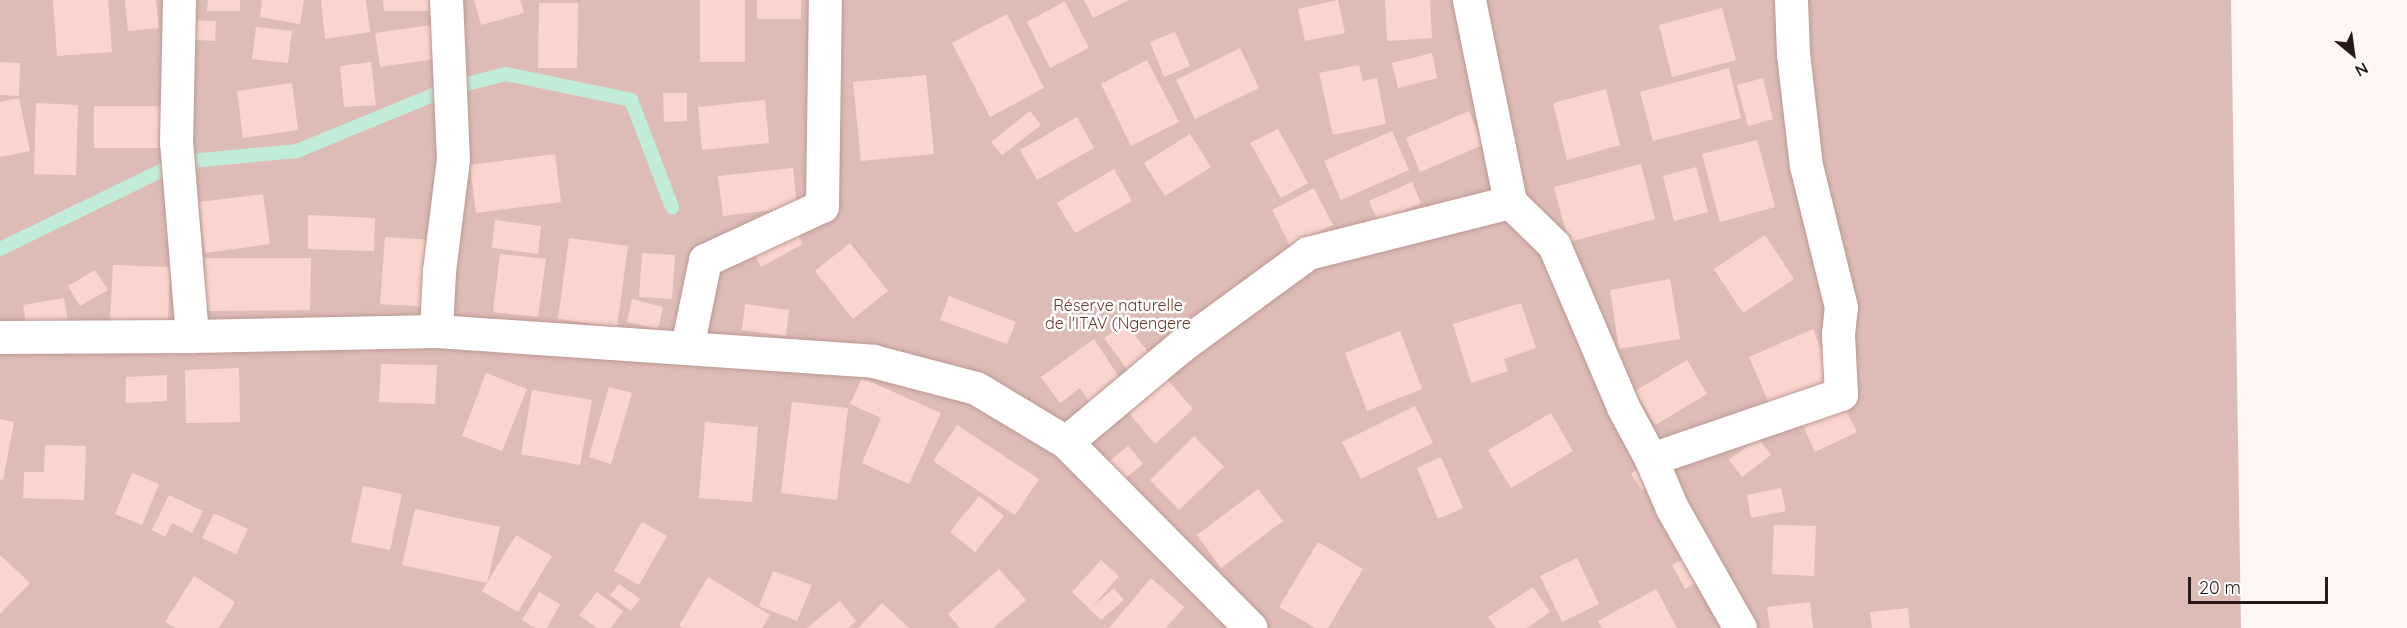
<!DOCTYPE html>
<meta charset="utf-8">
<style>
body{margin:0}
#map{position:relative;width:2407px;height:628px;overflow:hidden;background:#fff7f6;font-family:Quicksand,sans-serif}
div>[style]{position:absolute}
.green>*{inset:0;background:#debcb6}
.stream>*{height:14px;margin:-7px;padding:0 7px;transform-origin:7px;border-radius:7px;background:#c1ecd7}
.building>*{inset:0;background:#fad5ce}
.roads{filter:drop-shadow(0 0 2px #bb9993) drop-shadow(0 0 2px #bb9993)}
.street>*{height:33px;margin:-16.5px;padding:0 16.5px;transform-origin:16.5px;border-radius:16.5px;background:#fff}
span{translate:-50% -50%;white-space:nowrap;text-align:center;line-height:1.15;-webkit-text-stroke:5px #fff;paint-order:stroke}
.park-label{font-size:16px;color:#6e352d}
.north{position:absolute;left:2323px;top:24px;width:60px;height:60px;-webkit-text-stroke:4px #fff;paint-order:stroke;rotate:151deg;font-size:16px;font-weight:700;line-height:24px;text-align:center;color:#271a18}
.north::after{content:'';display:block;margin:auto;width:21px;height:27px;background:#271a18;clip-path:polygon(50% 0,100% 100%,50% 72%,0 100%)}
.scale{position:absolute;left:2188px;top:577px;width:140px;height:27px;box-sizing:border-box;border:3px solid #271a18;border-top:0;padding-left:8px;font-size:18px;line-height:21px;white-space:nowrap;color:#271a18;-webkit-text-stroke:4px #fff;paint-order:stroke}
</style>
<div id="map">
<div class="green">
<i style="clip-path:polygon(0 0,2231px 0,2241px 628px,0 628px)"></i>
</div>
<div class="stream">
<i style="left:0;top:249px;width:199px;rotate:-25.9deg"></i>
<i style="left:179px;top:162px;width:119px;rotate:-5.3deg"></i>
<i style="left:297px;top:151px;width:165px;rotate:-22.4deg"></i>
<i style="left:450px;top:88px;width:58px;rotate:-14deg"></i>
<i style="left:506px;top:74px;width:128px;rotate:11.7deg"></i>
<i style="left:631px;top:100px;width:115px;rotate:69deg"></i>
</div>
<div class="building">
<i style="clip-path:polygon(53px 0,108px 0,112px 52px,57px 56px)"></i>
<i style="clip-path:polygon(125px 0,156px 0,159px 28px,128px 31px)"></i>
<i style="clip-path:polygon(208px 0,240px 0,240px 11px,207px 11px)"></i>
<i style="clip-path:polygon(262px 0,304px 0,300px 24px,260px 17px)"></i>
<i style="clip-path:polygon(321px 0,366px 0,370px 32px,325px 39px)"></i>
<i style="clip-path:polygon(383px 0,431px 0,431px 11px,384px 11px)"></i>
<i style="clip-path:polygon(474px 0,520px 0,524px 13px,481px 25px)"></i>
<i style="clip-path:polygon(700px 0,745px 0,745px 62px,700px 62px)"></i>
<i style="clip-path:polygon(757px 0,801px 0,801px 19px,757px 19px)"></i>
<i style="clip-path:polygon(1084px 0,1129px 0,1093px 18px)"></i>
<i style="clip-path:polygon(1338px 0,1345px 33px,1305px 41px,1298px 9px)"></i>
<i style="clip-path:polygon(1385px 0,1430px 0,1432px 38px,1387px 41px)"></i>
<i style="clip-path:polygon(1065px 1px,1089px 48px,1050px 68px,1027px 22px)"></i>
<i style="clip-path:polygon(539px 3px,578px 3px,577px 68px,538px 68px)"></i>
<i style="clip-path:polygon(1722px 8px,1736px 60px,1672px 77px,1659px 25px)"></i>
<i style="clip-path:polygon(1007px 14px,1044px 88px,990px 117px,952px 43px)"></i>
<i style="clip-path:polygon(186px 20px,216px 21px,215px 41px,185px 39px)"></i>
<i style="clip-path:polygon(430px 25px,435px 59px,380px 67px,375px 33px)"></i>
<i style="clip-path:polygon(256px 27px,292px 31px,288px 63px,252px 59px)"></i>
<i style="clip-path:polygon(1175px 32px,1190px 66px,1164px 77px,1150px 42px)"></i>
<i style="clip-path:polygon(1240px 48px,1259px 88px,1195px 119px,1176px 80px)"></i>
<i style="clip-path:polygon(1432px 53px,1437px 78px,1398px 88px,1392px 63px)"></i>
<i style="clip-path:polygon(1147px 60px,1179px 122px,1131px 146px,1101px 84px)"></i>
<i style="clip-path:polygon(0 62px,20px 63px,19px 96px,0 95px)"></i>
<i style="clip-path:polygon(371px 62px,376px 105px,344px 107px,340px 66px)"></i>
<i style="clip-path:polygon(1359px 65px,1363px 81px,1377px 78px,1386px 124px,1333px 135px,1319px 73px)"></i>
<i style="clip-path:polygon(1729px 68px,1741px 118px,1653px 141px,1640px 92px)"></i>
<i style="clip-path:polygon(926px 75px,934px 154px,861px 161px,853px 82px)"></i>
<i style="clip-path:polygon(1763px 78px,1773px 119px,1748px 126px,1737px 85px)"></i>
<i style="clip-path:polygon(292px 83px,298px 130px,243px 138px,237px 91px)"></i>
<i style="clip-path:polygon(1606px 89px,1620px 145px,1567px 160px,1553px 103px)"></i>
<i style="clip-path:polygon(663px 93px,687px 93px,687px 121px,664px 122px)"></i>
<i style="clip-path:polygon(19px 98px,30px 151px,0 157px,0 102px)"></i>
<i style="clip-path:polygon(765px 100px,769px 143px,702px 150px,698px 107px)"></i>
<i style="clip-path:polygon(36px 103px,78px 105px,76px 175px,34px 174px)"></i>
<i style="clip-path:polygon(94px 106px,164px 106px,164px 148px,94px 148px)"></i>
<i style="clip-path:polygon(1030px 111px,1041px 125px,1002px 155px,991px 142px)"></i>
<i style="clip-path:polygon(1469px 111px,1483px 145px,1420px 172px,1406px 138px)"></i>
<i style="clip-path:polygon(1077px 117px,1094px 148px,1037px 180px,1020px 150px)"></i>
<i style="clip-path:polygon(1278px 129px,1308px 183px,1281px 198px,1250px 143px)"></i>
<i style="clip-path:polygon(1392px 131px,1409px 170px,1341px 200px,1324px 161px)"></i>
<i style="clip-path:polygon(1190px 134px,1211px 167px,1165px 196px,1144px 163px)"></i>
<i style="clip-path:polygon(1757px 140px,1775px 207px,1720px 222px,1702px 154px)"></i>
<i style="clip-path:polygon(555px 154px,561px 202px,476px 213px,470px 165px)"></i>
<i style="clip-path:polygon(1641px 164px,1655px 219px,1569px 242px,1554px 187px)"></i>
<i style="clip-path:polygon(1696px 167px,1708px 212px,1674px 221px,1663px 176px)"></i>
<i style="clip-path:polygon(793px 168px,797px 207px,723px 216px,718px 176px)"></i>
<i style="clip-path:polygon(1114px 169px,1132px 201px,1075px 233px,1057px 203px)"></i>
<i style="clip-path:polygon(1412px 182px,1421px 203px,1378px 222px,1369px 201px)"></i>
<i style="clip-path:polygon(1314px 188px,1333px 225px,1290px 246px,1272px 210px)"></i>
<i style="clip-path:polygon(263px 194px,270px 244px,205px 253px,199px 202px)"></i>
<i style="clip-path:polygon(308px 215px,375px 218px,374px 251px,308px 249px)"></i>
<i style="clip-path:polygon(495px 220px,541px 226px,538px 254px,492px 248px)"></i>
<i style="clip-path:polygon(791px 222px,803px 244px,761px 267px,749px 245px)"></i>
<i style="clip-path:polygon(1765px 235px,1794px 279px,1743px 313px,1714px 269px)"></i>
<i style="clip-path:polygon(385px 237px,436px 240px,430px 307px,380px 304px)"></i>
<i style="clip-path:polygon(569px 238px,628px 246px,617px 327px,558px 319px)"></i>
<i style="clip-path:polygon(850px 243px,888px 291px,853px 319px,815px 271px)"></i>
<i style="clip-path:polygon(642px 253px,675px 255px,672px 299px,639px 297px)"></i>
<i style="clip-path:polygon(500px 254px,546px 259px,538px 317px,493px 312px)"></i>
<i style="clip-path:polygon(205px 258px,311px 258px,310px 310px,206px 311px)"></i>
<i style="clip-path:polygon(113px 265px,170px 267px,168px 323px,110px 321px)"></i>
<i style="clip-path:polygon(95px 270px,108px 290px,80px 306px,68px 286px)"></i>
<i style="clip-path:polygon(1670px 279px,1680px 339px,1619px 349px,1610px 290px)"></i>
<i style="clip-path:polygon(949px 296px,1016px 322px,1007px 344px,940px 320px)"></i>
<i style="clip-path:polygon(64px 298px,68px 321px,27px 328px,23px 305px)"></i>
<i style="clip-path:polygon(632px 299px,663px 307px,658px 329px,627px 322px)"></i>
<i style="clip-path:polygon(1521px 303px,1536px 348px,1504px 359px,1508px 371px,1471px 383px,1453px 324px)"></i>
<i style="clip-path:polygon(745px 304px,789px 310px,786px 336px,742px 330px)"></i>
<i style="clip-path:polygon(1126px 323px,1151px 356px,1129px 372px,1104px 338px)"></i>
<i style="clip-path:polygon(1813px 329px,1833px 378px,1770px 405px,1749px 357px)"></i>
<i style="clip-path:polygon(1400px 331px,1422px 389px,1367px 411px,1345px 353px)"></i>
<i style="clip-path:polygon(1094px 339px,1121px 380px,1089px 402px,1080px 388px,1060px 403px,1041px 377px)"></i>
<i style="clip-path:polygon(1687px 360px,1707px 394px,1655px 425px,1635px 391px)"></i>
<i style="clip-path:polygon(381px 364px,437px 365px,435px 404px,379px 402px)"></i>
<i style="clip-path:polygon(239px 368px,240px 422px,186px 423px,185px 370px)"></i>
<i style="clip-path:polygon(486px 373px,527px 389px,502px 451px,462px 436px)"></i>
<i style="clip-path:polygon(167px 375px,167px 401px,126px 403px,126px 377px)"></i>
<i style="clip-path:polygon(862px 378px,941px 413px,909px 484px,862px 463px,881px 418px,850px 404px)"></i>
<i style="clip-path:polygon(1167px 379px,1193px 409px,1155px 444px,1129px 413px)"></i>
<i style="clip-path:polygon(609px 387px,632px 393px,611px 464px,589px 457px)"></i>
<i style="clip-path:polygon(532px 390px,592px 400px,580px 465px,521px 454px)"></i>
<i style="clip-path:polygon(792px 402px,848px 408px,837px 500px,781px 493px)"></i>
<i style="clip-path:polygon(1842px 402px,1857px 432px,1815px 452px,1801px 421px)"></i>
<i style="clip-path:polygon(1415px 406px,1433px 443px,1361px 479px,1342px 442px)"></i>
<i style="clip-path:polygon(1551px 413px,1573px 451px,1511px 488px,1488px 450px)"></i>
<i style="clip-path:polygon(0 419px,14px 422px,3px 480px,0 479px)"></i>
<i style="clip-path:polygon(705px 422px,758px 427px,752px 502px,699px 498px)"></i>
<i style="clip-path:polygon(957px 425px,1039px 479px,1015px 515px,933px 461px)"></i>
<i style="clip-path:polygon(1194px 436px,1224px 467px,1179px 510px,1150px 480px)"></i>
<i style="clip-path:polygon(1758px 438px,1771px 455px,1742px 477px,1729px 460px)"></i>
<i style="clip-path:polygon(45px 445px,86px 446px,84px 500px,23px 498px,24px 472px,44px 472px)"></i>
<i style="clip-path:polygon(1128px 446px,1143px 464px,1122px 481px,1107px 463px)"></i>
<i style="clip-path:polygon(1441px 457px,1463px 508px,1438px 519px,1417px 468px)"></i>
<i style="clip-path:polygon(1645px 463px,1657px 479px,1642px 490px,1631px 474px)"></i>
<i style="clip-path:polygon(132px 473px,159px 484px,142px 525px,115px 514px)"></i>
<i style="clip-path:polygon(363px 486px,402px 494px,390px 550px,351px 542px)"></i>
<i style="clip-path:polygon(1781px 488px,1786px 511px,1751px 518px,1747px 495px)"></i>
<i style="clip-path:polygon(1258px 489px,1283px 521px,1221px 568px,1197px 535px)"></i>
<i style="clip-path:polygon(169px 495px,203px 511px,192px 533px,172px 523px,165px 537px,152px 530px)"></i>
<i style="clip-path:polygon(979px 496px,1004px 516px,975px 552px,950px 532px)"></i>
<i style="clip-path:polygon(415px 509px,500px 527px,487px 583px,402px 565px)"></i>
<i style="clip-path:polygon(214px 513px,248px 529px,236px 554px,202px 538px)"></i>
<i style="clip-path:polygon(642px 522px,667px 536px,639px 585px,614px 571px)"></i>
<i style="clip-path:polygon(1774px 525px,1816px 526px,1814px 576px,1772px 574px)"></i>
<i style="clip-path:polygon(516px 535px,552px 556px,518px 612px,482px 591px)"></i>
<i style="clip-path:polygon(1318px 542px,1363px 569px,1328px 628px,1315px 628px,1279px 607px)"></i>
<i style="clip-path:polygon(0 555px,30px 583px,0 614px)"></i>
<i style="clip-path:polygon(1690px 555px,1703px 579px,1685px 589px,1672px 565px)"></i>
<i style="clip-path:polygon(1577px 558px,1599px 604px,1562px 622px,1540px 576px)"></i>
<i style="clip-path:polygon(1101px 560px,1119px 576px,1092px 607px,1114px 588px,1124px 600px,1101px 620px,1072px 592px)"></i>
<i style="clip-path:polygon(999px 569px,1026px 600px,993px 628px,960px 628px,948px 614px)"></i>
<i style="clip-path:polygon(773px 571px,812px 585px,797px 621px,759px 606px)"></i>
<i style="clip-path:polygon(194px 576px,235px 602px,219px 628px,175px 628px,165px 622px)"></i>
<i style="clip-path:polygon(708px 577px,770px 615px,762px 628px,683px 628px,679px 626px)"></i>
<i style="clip-path:polygon(1151px 578px,1184px 607px,1166px 628px,1109px 628px)"></i>
<i style="clip-path:polygon(619px 584px,640px 599px,631px 611px,610px 595px)"></i>
<i style="clip-path:polygon(1533px 587px,1550px 612px,1527px 628px,1496px 628px,1488px 617px)"></i>
<i style="clip-path:polygon(1656px 589px,1677px 628px,1602px 628px,1598px 621px)"></i>
<i style="clip-path:polygon(539px 592px,560px 604px,547px 628px,535px 628px,522px 620px)"></i>
<i style="clip-path:polygon(597px 592px,623px 611px,611px 628px,597px 628px,579px 615px)"></i>
<i style="clip-path:polygon(840px 601px,856px 621px,848px 628px,807px 628px)"></i>
<i style="clip-path:polygon(1810px 602px,1813px 628px,1770px 628px,1767px 607px)"></i>
<i style="clip-path:polygon(882px 603px,909px 628px,858px 628px)"></i>
<i style="clip-path:polygon(1908px 608px,1910px 628px,1872px 628px,1870px 612px)"></i>
</div>
<div class="roads">
<div class="street">
<i style="left:179px;top:0;width:141px;rotate:91.2deg"></i>
<i style="left:176px;top:141px;width:196px;rotate:85.3deg"></i>
<i style="left:1469px;top:0;width:206px;rotate:78.5deg"></i>
<i style="left:1510px;top:202px;width:62px;rotate:44.3deg"></i>
<i style="left:1554px;top:245px;width:176px;rotate:66.9deg"></i>
<i style="left:1623px;top:407px;width:59px;rotate:61.7deg"></i>
<i style="left:1651px;top:459px;width:53px;rotate:66.8deg"></i>
<i style="left:1672px;top:508px;width:138px;rotate:60.5deg"></i>
<i style="left:436px;top:331px;width:60px;rotate:-87.1deg"></i>
<i style="left:439px;top:271px;width:113px;rotate:-82.9deg"></i>
<i style="left:453px;top:159px;width:159px;rotate:-92.5deg"></i>
<i style="left:0;top:337px;width:192px;rotate:-0.3deg"></i>
<i style="left:192px;top:336px;width:244px;rotate:-1.2deg"></i>
<i style="left:436px;top:331px;width:438px;rotate:3.9deg"></i>
<i style="left:873px;top:361px;width:106px;rotate:14.7deg"></i>
<i style="left:976px;top:388px;width:105px;rotate:31deg"></i>
<i style="left:1066px;top:442px;width:262px;rotate:45.2deg"></i>
<i style="left:687px;top:347px;width:89px;rotate:-78.3deg"></i>
<i style="left:705px;top:260px;width:129px;rotate:-24.8deg"></i>
<i style="left:822px;top:206px;width:206px;rotate:-89.2deg"></i>
<i style="left:1066px;top:442px;width:150px;rotate:-39.9deg"></i>
<i style="left:1181px;top:346px;width:157px;rotate:-36.2deg"></i>
<i style="left:1308px;top:253px;width:208px;rotate:-14.2deg"></i>
<i style="left:1651px;top:459px;width:201px;rotate:-18.9deg"></i>
<i style="left:1841px;top:394px;width:60px;rotate:-92.9deg"></i>
<i style="left:1838px;top:334px;width:27px;rotate:-84deg"></i>
<i style="left:1841px;top:307px;width:145px;rotate:-103.9deg"></i>
<i style="left:1806px;top:166px;width:113px;rotate:-96.6deg"></i>
<i style="left:1793px;top:54px;width:54px;rotate:-92.1deg"></i>
</div>
</div>
<div class="park-label">
<span style="left:1118px;top:314px">Réserve naturelle<br>de l'ITAV (Ngengere</span>
</div>
<div class="north">N</div>
<div class="scale">20 m</div>
</div>
